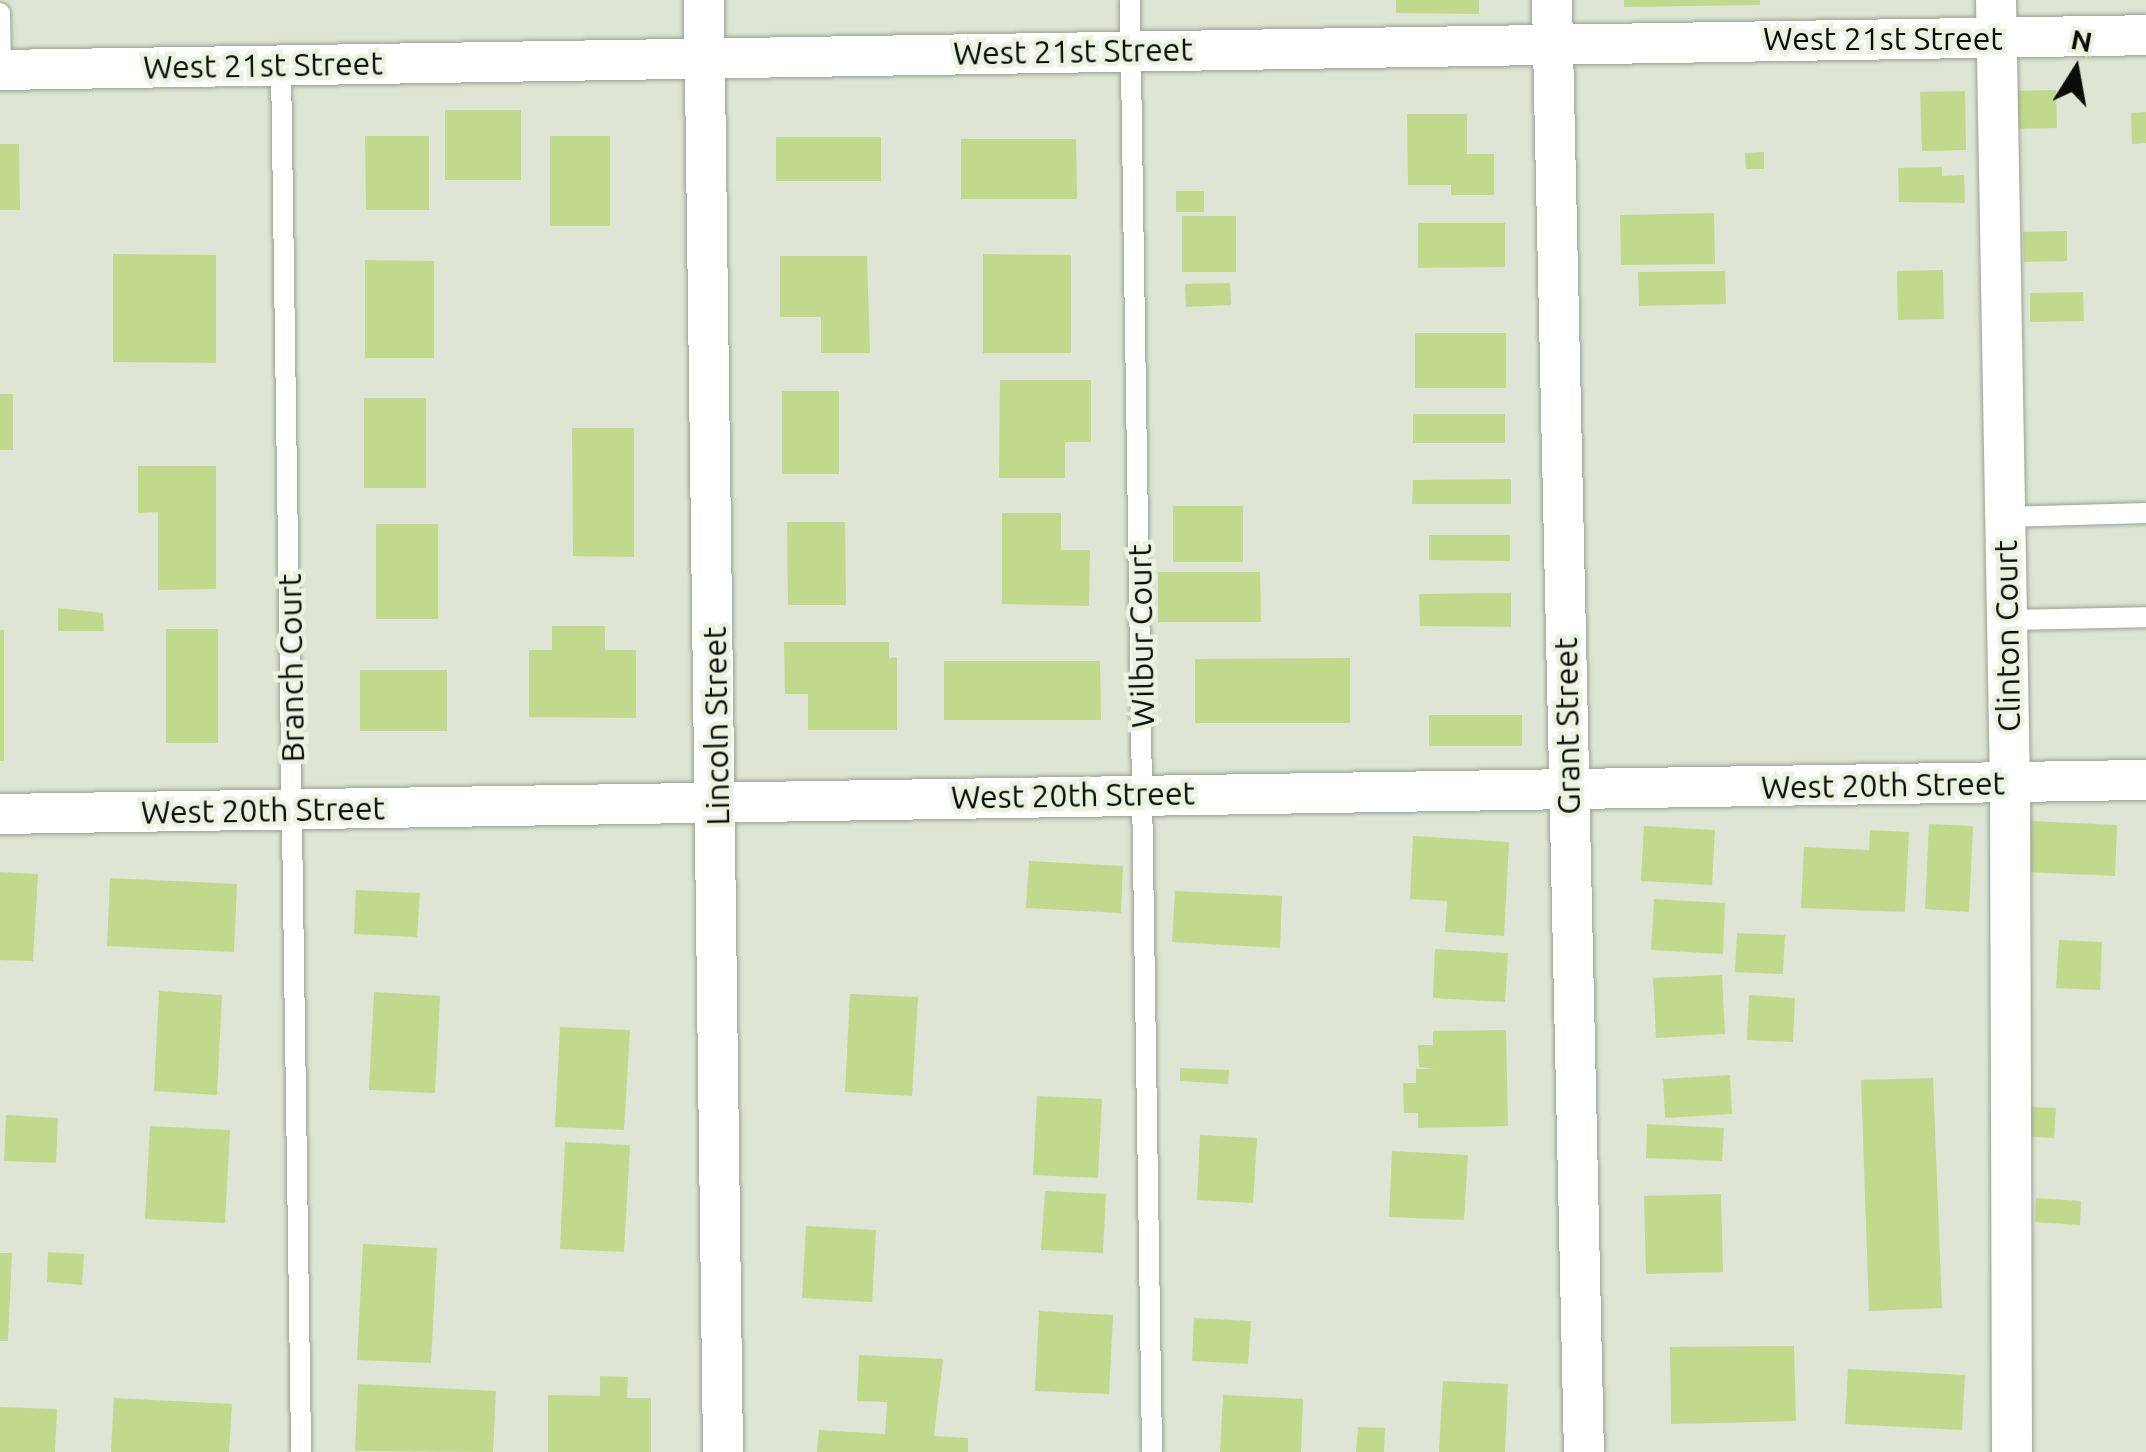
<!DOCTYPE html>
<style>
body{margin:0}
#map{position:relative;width:2146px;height:1452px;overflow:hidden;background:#dfe5d4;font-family:Ubuntu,sans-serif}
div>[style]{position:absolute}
.building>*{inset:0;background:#c2d88d}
.roads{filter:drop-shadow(0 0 2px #9ba191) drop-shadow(0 0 2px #9ba191)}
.service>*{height:20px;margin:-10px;padding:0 10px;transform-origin:10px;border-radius:10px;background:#fff}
.minor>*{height:40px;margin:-20px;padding:0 20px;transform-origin:20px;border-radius:20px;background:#fff}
span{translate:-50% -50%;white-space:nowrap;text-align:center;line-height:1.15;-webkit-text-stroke:9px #ecf2e1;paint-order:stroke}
.street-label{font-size:32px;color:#0b0d08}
.north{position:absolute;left:2026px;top:20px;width:100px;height:100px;-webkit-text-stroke:8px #ecf2e1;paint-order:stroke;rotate:11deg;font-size:28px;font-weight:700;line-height:40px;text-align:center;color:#0b0d08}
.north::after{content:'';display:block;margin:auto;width:35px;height:45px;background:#0b0d08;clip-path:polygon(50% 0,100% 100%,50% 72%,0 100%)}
</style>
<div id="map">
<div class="building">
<i style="clip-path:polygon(1396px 0,1479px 0,1479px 14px,1396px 13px)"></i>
<i style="clip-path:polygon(1624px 0,1760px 0,1760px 5px,1624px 7px)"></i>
<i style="clip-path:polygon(2056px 90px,2057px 128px,2008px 129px,2007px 91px)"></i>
<i style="clip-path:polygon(1965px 91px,1966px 150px,1922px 151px,1920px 92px)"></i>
<i style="clip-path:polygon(445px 110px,521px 110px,521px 180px,445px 180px)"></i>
<i style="clip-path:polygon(2146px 112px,2146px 143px,2132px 144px,2131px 113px)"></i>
<i style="clip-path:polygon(1407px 114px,1467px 114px,1467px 154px,1494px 154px,1494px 195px,1451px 195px,1451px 185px,1408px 185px)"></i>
<i style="clip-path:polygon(365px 136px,429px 136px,429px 210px,366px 210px)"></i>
<i style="clip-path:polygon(550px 136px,610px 136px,610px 226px,550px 226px)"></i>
<i style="clip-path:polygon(776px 137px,881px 137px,881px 181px,776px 181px)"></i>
<i style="clip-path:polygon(961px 139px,1076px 139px,1077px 199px,961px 199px)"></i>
<i style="clip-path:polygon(0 144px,19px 144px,20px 210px,0 210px)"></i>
<i style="clip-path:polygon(1764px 152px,1764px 169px,1746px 169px,1745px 153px)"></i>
<i style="clip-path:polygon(1942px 167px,1942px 176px,1964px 175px,1965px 203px,1899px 202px,1898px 168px)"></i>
<i style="clip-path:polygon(1176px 191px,1204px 191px,1204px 212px,1176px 212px)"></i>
<i style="clip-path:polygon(1714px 213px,1715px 264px,1621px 265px,1620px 215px)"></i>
<i style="clip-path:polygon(1182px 216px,1236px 216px,1236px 272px,1182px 272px)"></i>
<i style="clip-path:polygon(1418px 223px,1505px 223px,1505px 267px,1418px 268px)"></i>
<i style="clip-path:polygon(2067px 231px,2067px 261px,2024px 262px,2023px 232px)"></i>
<i style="clip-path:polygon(113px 254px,216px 255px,216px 363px,113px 362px)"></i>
<i style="clip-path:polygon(983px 254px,1071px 255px,1071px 353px,983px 353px)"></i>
<i style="clip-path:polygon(780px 256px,867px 256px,870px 353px,821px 353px,821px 317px,780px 317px)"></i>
<i style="clip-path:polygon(365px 260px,434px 261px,434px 358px,365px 358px)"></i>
<i style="clip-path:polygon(1943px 270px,1944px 319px,1898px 320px,1897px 271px)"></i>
<i style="clip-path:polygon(1725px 271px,1726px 304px,1639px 306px,1638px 272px)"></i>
<i style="clip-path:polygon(1230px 283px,1231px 305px,1186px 307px,1185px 284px)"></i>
<i style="clip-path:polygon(2083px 292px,2084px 321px,2030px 322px,2030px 293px)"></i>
<i style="clip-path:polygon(1415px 333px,1506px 333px,1506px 388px,1415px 388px)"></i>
<i style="clip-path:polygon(1000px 380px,1091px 380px,1091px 442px,1065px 442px,1065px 478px,999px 478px)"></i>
<i style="clip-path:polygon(782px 391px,839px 391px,839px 474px,782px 474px)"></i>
<i style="clip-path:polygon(0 394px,13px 394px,13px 450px,0 450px)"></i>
<i style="clip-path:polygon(364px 398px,426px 398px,426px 488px,364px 488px)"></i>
<i style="clip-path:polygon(1413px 414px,1505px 414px,1505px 443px,1413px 443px)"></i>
<i style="clip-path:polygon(572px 428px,634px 428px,634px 557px,573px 556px)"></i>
<i style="clip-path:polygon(138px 466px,216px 466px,216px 589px,158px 590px,158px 512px,138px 513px)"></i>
<i style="clip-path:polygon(1511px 479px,1511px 504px,1412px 504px,1413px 480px)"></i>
<i style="clip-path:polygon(1173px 506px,1243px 506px,1243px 562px,1173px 562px)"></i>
<i style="clip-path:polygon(1002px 513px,1061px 513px,1061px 550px,1090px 550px,1089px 606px,1002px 604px)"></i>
<i style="clip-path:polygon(787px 522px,845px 522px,846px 605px,788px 605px)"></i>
<i style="clip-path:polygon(376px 524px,438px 524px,438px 619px,376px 619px)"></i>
<i style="clip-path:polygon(1429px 535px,1510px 535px,1510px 561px,1429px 560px)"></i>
<i style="clip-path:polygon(1158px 572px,1260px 572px,1261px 622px,1158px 622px)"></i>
<i style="clip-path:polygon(1511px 593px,1511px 627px,1420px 626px,1419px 594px)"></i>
<i style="clip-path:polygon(58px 608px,103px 613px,104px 631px,58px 631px)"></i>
<i style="clip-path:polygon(552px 626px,605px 626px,605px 650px,636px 650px,636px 718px,529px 717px,529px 650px,552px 650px)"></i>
<i style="clip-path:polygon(166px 629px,218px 629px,218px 743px,166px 743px)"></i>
<i style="clip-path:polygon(0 630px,4px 630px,4px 761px,0 761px)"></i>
<i style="clip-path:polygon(784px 642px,889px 642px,889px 658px,897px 657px,897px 730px,808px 730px,808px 694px,785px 694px)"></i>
<i style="clip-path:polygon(1350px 658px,1350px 723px,1195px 723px,1195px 659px)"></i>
<i style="clip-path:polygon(944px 661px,1100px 661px,1101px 720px,944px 720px)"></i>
<i style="clip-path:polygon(360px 670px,447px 670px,447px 731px,360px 731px)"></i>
<i style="clip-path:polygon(1429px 715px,1522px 715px,1522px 746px,1429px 746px)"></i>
<i style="clip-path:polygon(2030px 821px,2117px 825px,2115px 876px,2028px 872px)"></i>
<i style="clip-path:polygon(1929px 824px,1973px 826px,1969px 912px,1925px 909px)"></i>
<i style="clip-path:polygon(1644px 826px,1715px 830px,1712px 885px,1641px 881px)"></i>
<i style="clip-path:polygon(1870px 830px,1909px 832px,1905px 912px,1801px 908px,1804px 847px,1869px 850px)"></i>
<i style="clip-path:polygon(1413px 836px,1509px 842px,1504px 936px,1445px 932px,1447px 901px,1410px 899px)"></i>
<i style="clip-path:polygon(1029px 861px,1123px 866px,1121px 913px,1026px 908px)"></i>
<i style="clip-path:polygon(0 872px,38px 874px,33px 961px,0 960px)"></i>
<i style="clip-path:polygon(110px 878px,237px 884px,234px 952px,107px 946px)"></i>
<i style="clip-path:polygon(356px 890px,420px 893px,417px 937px,354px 934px)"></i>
<i style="clip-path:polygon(1175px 891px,1282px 896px,1280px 948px,1172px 942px)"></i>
<i style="clip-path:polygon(1654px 899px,1725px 903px,1723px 954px,1651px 950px)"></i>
<i style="clip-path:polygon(1737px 933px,1785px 935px,1783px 974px,1735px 972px)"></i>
<i style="clip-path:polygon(2059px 940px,2102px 942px,2100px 990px,2056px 988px)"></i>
<i style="clip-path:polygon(1435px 949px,1508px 953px,1505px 1002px,1433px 998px)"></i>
<i style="clip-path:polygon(1722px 975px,1725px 1034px,1656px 1038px,1653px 978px)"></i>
<i style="clip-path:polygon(159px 991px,222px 995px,217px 1095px,154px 1091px)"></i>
<i style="clip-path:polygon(374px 992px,440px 996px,435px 1093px,369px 1090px)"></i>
<i style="clip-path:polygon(850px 994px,918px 997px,912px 1096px,845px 1092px)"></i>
<i style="clip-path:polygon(1749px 995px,1795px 998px,1793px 1042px,1747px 1040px)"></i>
<i style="clip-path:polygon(560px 1027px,630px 1030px,624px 1130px,555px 1127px)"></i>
<i style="clip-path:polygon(1506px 1030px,1508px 1126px,1418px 1128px,1418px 1113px,1404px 1113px,1403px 1083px,1416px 1083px,1416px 1069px,1434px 1069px,1419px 1067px,1418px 1045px,1433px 1045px,1433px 1031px)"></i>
<i style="clip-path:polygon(1180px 1068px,1229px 1070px,1228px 1084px,1180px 1081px)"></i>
<i style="clip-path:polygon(1730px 1075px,1732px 1114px,1665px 1118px,1663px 1079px)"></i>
<i style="clip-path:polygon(1933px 1078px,1942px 1308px,1869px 1311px,1861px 1080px)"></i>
<i style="clip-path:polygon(1037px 1096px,1102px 1099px,1098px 1178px,1033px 1175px)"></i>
<i style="clip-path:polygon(2031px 1107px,2056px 1108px,2054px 1138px,2030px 1137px)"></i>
<i style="clip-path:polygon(6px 1115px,58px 1118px,56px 1163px,4px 1161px)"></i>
<i style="clip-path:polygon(1647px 1124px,1724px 1128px,1722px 1161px,1646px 1158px)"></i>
<i style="clip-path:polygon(150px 1126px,230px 1130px,225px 1223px,145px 1219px)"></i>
<i style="clip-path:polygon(1200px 1135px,1257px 1138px,1253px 1203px,1197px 1200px)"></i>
<i style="clip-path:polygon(565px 1142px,630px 1145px,624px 1252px,560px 1249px)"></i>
<i style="clip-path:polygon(1392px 1151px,1468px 1155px,1464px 1220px,1389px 1217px)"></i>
<i style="clip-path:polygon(1045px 1191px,1106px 1194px,1103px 1253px,1041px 1250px)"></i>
<i style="clip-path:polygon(1721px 1194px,1723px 1272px,1646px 1274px,1644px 1196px)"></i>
<i style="clip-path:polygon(2036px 1198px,2081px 1201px,2080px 1225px,2035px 1222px)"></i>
<i style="clip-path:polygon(806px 1226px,876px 1230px,872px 1302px,802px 1298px)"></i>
<i style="clip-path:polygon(363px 1244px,437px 1248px,431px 1363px,357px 1360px)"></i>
<i style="clip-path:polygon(48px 1252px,84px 1254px,82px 1285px,47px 1282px)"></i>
<i style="clip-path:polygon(0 1253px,12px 1253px,8px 1341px,0 1341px)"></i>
<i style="clip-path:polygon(1039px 1311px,1113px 1315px,1109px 1394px,1035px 1391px)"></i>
<i style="clip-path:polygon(1194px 1318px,1251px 1321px,1248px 1364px,1192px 1361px)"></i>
<i style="clip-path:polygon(1794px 1346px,1796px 1421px,1671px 1424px,1670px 1347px)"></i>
<i style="clip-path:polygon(859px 1355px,943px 1359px,934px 1436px,968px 1438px,968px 1452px,817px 1452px,819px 1430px,885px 1434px,887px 1402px,857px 1401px)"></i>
<i style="clip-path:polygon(1848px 1369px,1965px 1375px,1962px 1430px,1845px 1424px)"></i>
<i style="clip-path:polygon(600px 1376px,628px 1377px,627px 1398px,651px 1398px,651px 1452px,548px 1452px,548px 1395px,600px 1396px)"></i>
<i style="clip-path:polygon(1443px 1381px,1508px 1384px,1505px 1452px,1439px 1452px)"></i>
<i style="clip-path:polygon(358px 1384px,496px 1391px,493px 1452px,355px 1451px)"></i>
<i style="clip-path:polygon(1223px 1395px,1303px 1399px,1301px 1452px,1220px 1452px)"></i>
<i style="clip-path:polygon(114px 1398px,232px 1404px,229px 1452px,111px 1452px)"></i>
<i style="clip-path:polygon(0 1407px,57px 1409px,55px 1452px,0 1452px)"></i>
<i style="clip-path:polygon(1358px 1427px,1385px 1428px,1384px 1452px,1356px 1452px)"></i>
</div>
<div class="roads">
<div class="service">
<i style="left:1130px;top:0;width:1452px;rotate:89.13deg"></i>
<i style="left:0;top:13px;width:57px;rotate:89deg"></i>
<i style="left:281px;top:65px;width:1387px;rotate:89.17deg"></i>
<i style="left:2005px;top:517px;width:141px;rotate:-1.6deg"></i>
<i style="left:2007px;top:620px;width:139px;rotate:-1.2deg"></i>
</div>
<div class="minor">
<i style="left:704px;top:0;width:1452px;rotate:89.25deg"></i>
<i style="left:1552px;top:0;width:1452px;rotate:88.74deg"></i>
<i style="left:1996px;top:0;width:783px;rotate:88.98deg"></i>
<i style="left:2010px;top:783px;width:669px;rotate:89.83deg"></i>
<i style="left:0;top:70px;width:2146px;rotate:-0.93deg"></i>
<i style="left:0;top:814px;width:2146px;rotate:-0.91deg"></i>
</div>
</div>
<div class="street-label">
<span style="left:1883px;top:38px">West 21st Street</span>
<span style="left:1073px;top:51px;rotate:-1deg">West 21st Street</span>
<span style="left:263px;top:65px;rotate:-1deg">West 21st Street</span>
<span style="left:1141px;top:636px;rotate:-91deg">Wilbur Court</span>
<span style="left:2007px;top:636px;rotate:-91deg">Clinton Court</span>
<span style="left:291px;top:668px;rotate:-91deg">Branch Court</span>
<span style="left:716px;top:726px;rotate:-91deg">Lincoln Street</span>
<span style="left:1567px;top:726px;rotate:-91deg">Grant Street</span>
<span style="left:1883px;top:785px;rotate:-1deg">West 20th Street</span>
<span style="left:1073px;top:795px;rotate:-1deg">West 20th Street</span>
<span style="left:263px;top:810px;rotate:-1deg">West 20th Street</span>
</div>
<div class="north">N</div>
</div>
